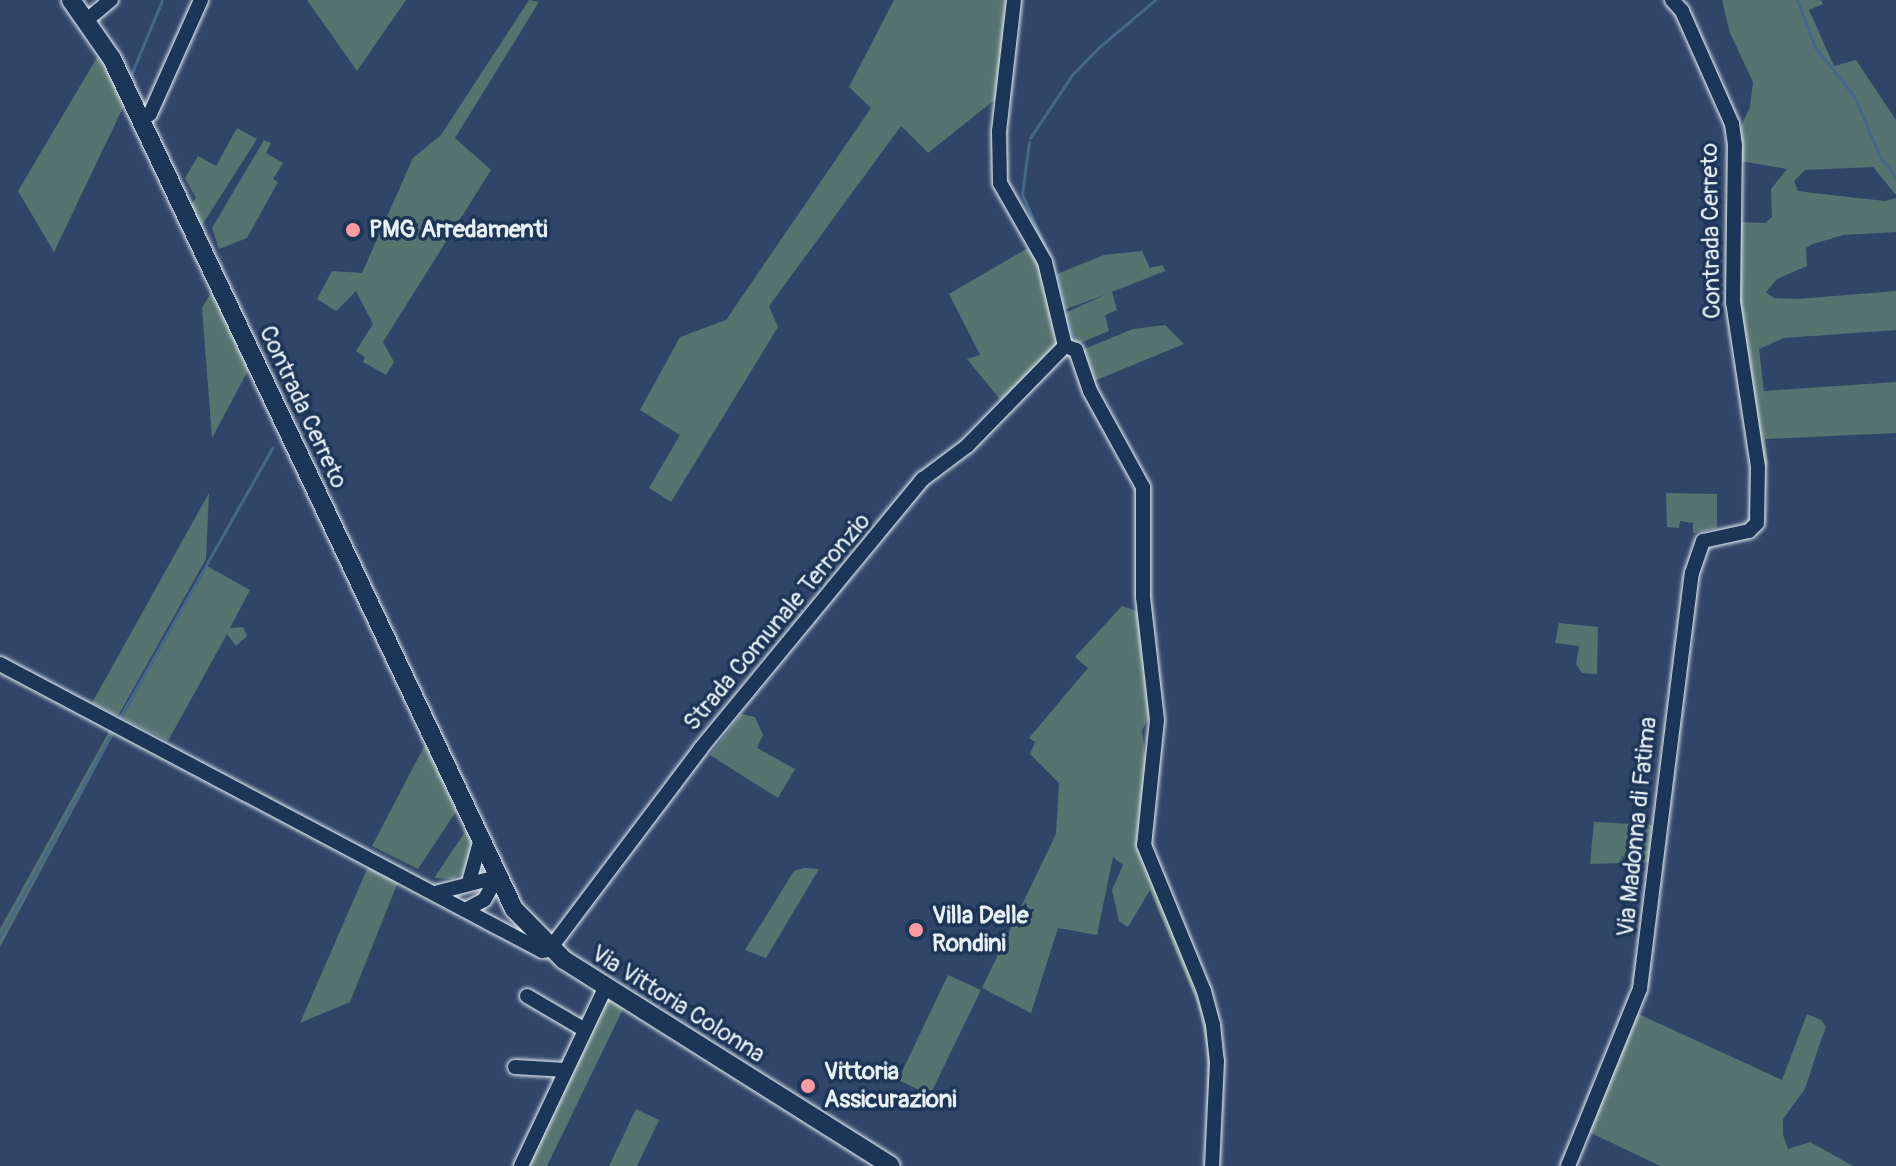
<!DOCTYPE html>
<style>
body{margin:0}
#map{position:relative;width:1896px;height:1166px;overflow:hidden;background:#314568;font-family:Pangolin,sans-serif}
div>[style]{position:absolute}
.green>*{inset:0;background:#577370}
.stream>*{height:3px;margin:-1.5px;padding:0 1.5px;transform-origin:1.5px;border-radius:1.5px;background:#46678c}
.roads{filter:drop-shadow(0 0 2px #e8f1f8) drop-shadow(0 0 2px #e8f1f8)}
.minor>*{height:14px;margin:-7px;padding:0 7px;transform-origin:7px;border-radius:7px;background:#1d3557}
.major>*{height:18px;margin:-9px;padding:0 9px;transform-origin:9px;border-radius:9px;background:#1d3557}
.dots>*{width:22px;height:22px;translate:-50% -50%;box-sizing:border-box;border:4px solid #1d3557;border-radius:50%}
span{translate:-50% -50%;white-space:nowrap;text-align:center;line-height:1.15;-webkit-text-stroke:7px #1d3557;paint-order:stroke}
.poi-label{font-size:24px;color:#e8f1f8;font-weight:700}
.left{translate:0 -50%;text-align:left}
.street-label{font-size:24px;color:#e8f1f8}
</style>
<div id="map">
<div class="green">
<i style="clip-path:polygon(307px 0,406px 0,357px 71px)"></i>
<i style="clip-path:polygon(529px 0,539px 2px,455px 138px,491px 170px,383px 342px,394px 362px,386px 375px,363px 362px,365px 357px,356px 351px,373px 324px,356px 291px,336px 311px,317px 299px,332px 271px,362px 273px,413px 158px,441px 135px)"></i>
<i style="clip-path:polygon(894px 0,1011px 0,1002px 94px,928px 153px,901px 126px,769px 306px,778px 327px,671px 502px,649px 488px,680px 435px,640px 410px,680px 337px,726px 320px,871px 108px,849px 87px)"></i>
<i style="clip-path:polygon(1722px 0,1821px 0,1823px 4px,1809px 10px,1834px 66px,1856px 60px,1896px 120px,1896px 195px,1873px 167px,1805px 170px,1794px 181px,1798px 191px,1813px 193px,1885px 201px,1896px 198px,1896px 232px,1843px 235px,1813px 244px,1806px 248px,1807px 266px,1777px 279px,1766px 292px,1774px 298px,1798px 299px,1896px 291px,1896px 330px,1784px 338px,1759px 349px,1764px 391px,1896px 382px,1896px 433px,1765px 439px,1768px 462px,1763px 476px,1737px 303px,1738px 222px,1765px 223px,1772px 217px,1771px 189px,1787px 169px,1740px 161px,1737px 135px,1750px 107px,1753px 82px,1730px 33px)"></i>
<i style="clip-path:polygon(102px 49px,127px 99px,54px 252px,18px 191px)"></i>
<i style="clip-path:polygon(237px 128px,257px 139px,201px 227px,191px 205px,196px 198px,185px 178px,198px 156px,216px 166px)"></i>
<i style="clip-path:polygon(264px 140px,271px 143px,266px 153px,283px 163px,273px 179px,278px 182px,247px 238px,219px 249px,212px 228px)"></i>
<i style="clip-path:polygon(1033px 245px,1058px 344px,1003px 403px,967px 359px,980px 355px,949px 294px)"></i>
<i style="clip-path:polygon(1142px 251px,1150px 268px,1163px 265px,1165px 271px,1112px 292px,1117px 310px,1105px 315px,1109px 331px,1075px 345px,1067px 312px,1107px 294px,1066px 309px,1057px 274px,1104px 255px)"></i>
<i style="clip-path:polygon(215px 286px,251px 365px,212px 438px,202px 308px)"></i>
<i style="clip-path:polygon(1165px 325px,1184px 344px,1094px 381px,1082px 350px,1133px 329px)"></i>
<i style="clip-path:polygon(209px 493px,206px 559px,118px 716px,92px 703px)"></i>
<i style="clip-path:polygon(1666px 493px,1717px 494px,1717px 528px,1693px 533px,1693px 523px,1680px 521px,1679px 528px,1667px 527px)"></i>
<i style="clip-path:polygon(207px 566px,250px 590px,230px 628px,243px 627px,247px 636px,236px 646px,227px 634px,168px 741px,122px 718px)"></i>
<i style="clip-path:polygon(1122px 606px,1137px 611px,1149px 679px,1149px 718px,1142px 730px,1145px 756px,1152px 759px,1143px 822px,1214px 1051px,1208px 1148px,1207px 1049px,1199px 1007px,1150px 890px,1128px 927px,1119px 921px,1112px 890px,1123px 865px,1113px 857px,1097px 935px,1058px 928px,1031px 1013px,982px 988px,1056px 834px,1059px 783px,1030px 754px,1035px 742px,1029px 738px,1088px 668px,1075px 657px)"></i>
<i style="clip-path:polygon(1559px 623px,1598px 627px,1597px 674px,1582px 673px,1576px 664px,1579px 646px,1555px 643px)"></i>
<i style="clip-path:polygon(741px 714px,755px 717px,763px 735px,757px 748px,795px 769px,778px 798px,710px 755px)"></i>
<i style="clip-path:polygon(112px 726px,117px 728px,0 947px,0 929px)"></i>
<i style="clip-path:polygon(427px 741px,459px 807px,418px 869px,372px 846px)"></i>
<i style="clip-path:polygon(1594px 822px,1652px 825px,1649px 862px,1590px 864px)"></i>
<i style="clip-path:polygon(469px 826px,476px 844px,468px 870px,453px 879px,434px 878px)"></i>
<i style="clip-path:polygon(371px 860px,400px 877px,350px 1002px,300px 1023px)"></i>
<i style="clip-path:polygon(805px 868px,819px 869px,766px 958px,745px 950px,794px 871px)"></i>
<i style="clip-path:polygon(948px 975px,981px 990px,930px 1095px,898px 1080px)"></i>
<i style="clip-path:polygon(607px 994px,625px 1005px,547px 1166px,522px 1166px)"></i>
<i style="clip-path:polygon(1634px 1012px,1782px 1080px,1807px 1014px,1821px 1020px,1826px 1027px,1819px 1046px,1805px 1089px,1783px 1119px,1783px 1135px,1788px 1149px,1810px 1142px,1853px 1166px,1660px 1166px,1585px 1130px)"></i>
<i style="clip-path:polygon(636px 1109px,659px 1120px,637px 1166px,609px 1166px)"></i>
</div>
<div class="stream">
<i style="left:1797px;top:0;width:50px;rotate:69deg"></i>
<i style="left:1815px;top:47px;width:63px;rotate:51.5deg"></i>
<i style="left:1854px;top:96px;width:66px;rotate:66.9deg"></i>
<i style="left:1880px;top:157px;width:26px;rotate:51deg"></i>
<i style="left:1098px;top:48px;width:75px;rotate:-40.1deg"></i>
<i style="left:131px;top:75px;width:81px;rotate:-67.5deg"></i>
<i style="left:1030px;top:138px;width:76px;rotate:-56.3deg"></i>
<i style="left:1072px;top:75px;width:35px;rotate:-46deg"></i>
<i style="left:1029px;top:142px;width:52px;rotate:97.7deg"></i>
<i style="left:1022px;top:194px;width:63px;rotate:66.7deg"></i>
<i style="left:1057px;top:275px;width:34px;rotate:78deg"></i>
<i style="left:1066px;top:314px;width:29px;rotate:76deg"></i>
<i style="left:120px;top:717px;width:310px;rotate:-60.5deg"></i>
<i style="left:1139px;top:830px;width:88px;rotate:-84.2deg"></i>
<i style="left:0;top:937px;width:235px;rotate:-61.3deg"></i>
</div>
<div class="roads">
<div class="minor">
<i style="left:1014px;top:0;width:132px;rotate:96.5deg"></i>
<i style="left:999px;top:131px;width:52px;rotate:88.9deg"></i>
<i style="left:1000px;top:183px;width:91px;rotate:60.3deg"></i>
<i style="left:1045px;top:262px;width:86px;rotate:76.6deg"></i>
<i style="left:1065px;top:346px;width:12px;rotate:20deg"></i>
<i style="left:1076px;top:350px;width:43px;rotate:71.1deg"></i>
<i style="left:1090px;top:391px;width:110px;rotate:61.1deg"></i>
<i style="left:1143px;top:487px;width:110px;rotate:90deg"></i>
<i style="left:1143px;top:597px;width:124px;rotate:83.5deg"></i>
<i style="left:1157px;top:720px;width:126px;rotate:95.9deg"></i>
<i style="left:1144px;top:845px;width:158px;rotate:67.7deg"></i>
<i style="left:1204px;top:991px;width:35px;rotate:75deg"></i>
<i style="left:1213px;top:1025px;width:36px;rotate:84deg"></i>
<i style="left:1217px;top:1061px;width:105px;rotate:92.7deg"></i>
<i style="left:88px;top:19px;width:30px;rotate:-40deg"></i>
<i style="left:141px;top:119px;width:10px;rotate:-29deg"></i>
<i style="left:150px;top:114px;width:125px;rotate:-65.9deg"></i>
<i style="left:0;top:664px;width:613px;rotate:27.9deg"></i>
<i style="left:542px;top:951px;width:7px;rotate:-8deg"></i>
<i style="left:549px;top:950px;width:253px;rotate:-53deg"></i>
<i style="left:701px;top:748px;width:349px;rotate:-50.5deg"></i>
<i style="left:923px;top:479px;width:55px;rotate:-36.9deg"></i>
<i style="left:967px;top:446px;width:140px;rotate:-45.6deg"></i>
<i style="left:469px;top:882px;width:41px;rotate:-74.6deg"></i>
<i style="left:435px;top:893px;width:64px;rotate:-14.5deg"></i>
<i style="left:497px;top:877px;width:26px;rotate:119deg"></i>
<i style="left:484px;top:900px;width:19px;rotate:152deg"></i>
<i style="left:527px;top:996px;width:67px;rotate:30.4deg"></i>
<i style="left:515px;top:1067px;width:51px;rotate:3.4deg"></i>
<i style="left:521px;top:1166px;width:197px;rotate:-64.7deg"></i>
<i style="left:1568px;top:1166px;width:191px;rotate:-67.9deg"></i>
<i style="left:1640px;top:989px;width:419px;rotate:-82.9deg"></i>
<i style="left:1692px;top:573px;width:34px;rotate:-71deg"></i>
<i style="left:1703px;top:541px;width:47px;rotate:-12.3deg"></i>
<i style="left:1749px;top:531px;width:11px;rotate:-45deg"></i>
<i style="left:1757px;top:523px;width:56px;rotate:-89deg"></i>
<i style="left:1758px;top:467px;width:167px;rotate:-98.6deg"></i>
<i style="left:1733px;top:302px;width:157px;rotate:-89.3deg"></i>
<i style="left:1735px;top:145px;width:21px;rotate:-98deg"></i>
<i style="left:1732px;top:124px;width:124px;rotate:-113.9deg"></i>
<i style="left:1682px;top:11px;width:15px;rotate:-132deg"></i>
</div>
<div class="major">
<i style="left:71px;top:0;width:72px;rotate:55.2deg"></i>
<i style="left:112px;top:59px;width:940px;rotate:64.69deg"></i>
<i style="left:514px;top:909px;width:71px;rotate:45.6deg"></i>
<i style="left:564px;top:960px;width:386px;rotate:32.2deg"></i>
</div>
</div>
<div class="dots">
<i style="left:353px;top:230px;background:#ff9aa2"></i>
<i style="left:916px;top:930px;background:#ff9aa2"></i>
<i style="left:808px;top:1086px;background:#ff9aa2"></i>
</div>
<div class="poi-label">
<span class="left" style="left:369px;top:230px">PMG Arredamenti</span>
<span class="left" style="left:932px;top:930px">Villa Delle<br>Rondini</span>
<span class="left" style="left:824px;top:1086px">Vittoria<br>Assicurazioni</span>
</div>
<div class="street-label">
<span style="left:1711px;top:231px;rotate:-91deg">Contrada Cerreto</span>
<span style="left:303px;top:407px;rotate:65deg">Contrada Cerreto</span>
<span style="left:777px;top:622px;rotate:-50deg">Strada Comunale Terronzio</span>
<span style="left:1637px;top:827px;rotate:-84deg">Via Madonna di Fatima</span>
<span style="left:678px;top:1004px;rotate:32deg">Via Vittoria Colonna</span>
</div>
</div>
